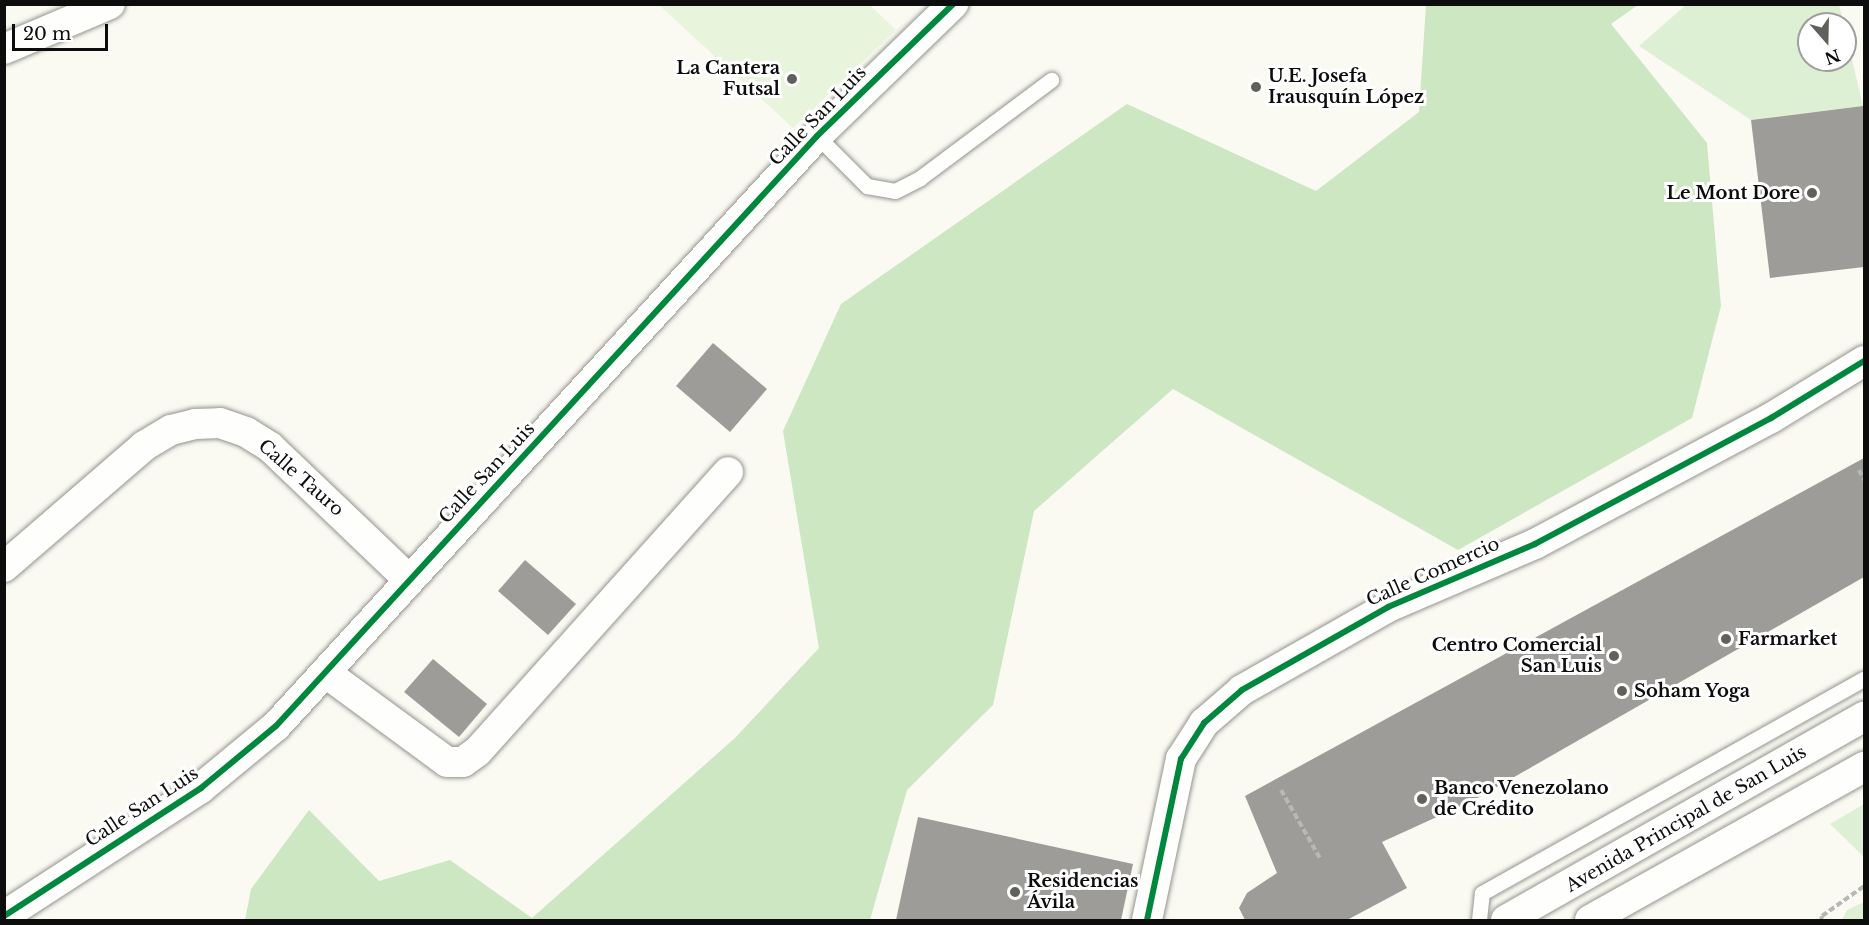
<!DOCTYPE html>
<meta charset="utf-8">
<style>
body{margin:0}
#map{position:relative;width:1869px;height:925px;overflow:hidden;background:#fafaf2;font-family:"Libre Baskerville",serif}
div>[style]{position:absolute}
.green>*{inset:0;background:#def0d3}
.forest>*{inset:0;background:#cce7c1}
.pitch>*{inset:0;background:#e8f4dc}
.building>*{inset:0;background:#9d9c98}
.path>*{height:4px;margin-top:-2px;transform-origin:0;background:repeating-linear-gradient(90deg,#b8b8b6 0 6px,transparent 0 9px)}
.roads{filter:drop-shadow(0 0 2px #949490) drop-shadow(0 0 2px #949490)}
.service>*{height:15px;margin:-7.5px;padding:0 7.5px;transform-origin:7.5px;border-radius:7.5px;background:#fefefd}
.minor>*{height:30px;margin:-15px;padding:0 15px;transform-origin:15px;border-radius:15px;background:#fefefd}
.cycleway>*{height:6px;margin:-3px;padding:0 3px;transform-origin:3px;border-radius:3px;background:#00873e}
.dots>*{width:16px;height:16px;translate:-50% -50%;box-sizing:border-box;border:3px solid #fff;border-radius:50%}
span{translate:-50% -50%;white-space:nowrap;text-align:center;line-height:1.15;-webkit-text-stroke:6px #fff;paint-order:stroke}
.poi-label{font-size:18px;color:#0d0d0d;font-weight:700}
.right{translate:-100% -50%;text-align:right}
.left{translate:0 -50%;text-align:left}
.street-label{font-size:18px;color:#0d0d0d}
.frame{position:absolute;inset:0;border:6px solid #0d0d0d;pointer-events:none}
.north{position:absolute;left:1797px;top:12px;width:60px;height:60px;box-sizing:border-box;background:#fff;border:2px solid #9e9e9e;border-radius:50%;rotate:160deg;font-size:16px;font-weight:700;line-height:24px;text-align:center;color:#0d0d0d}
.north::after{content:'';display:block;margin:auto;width:21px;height:27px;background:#60605d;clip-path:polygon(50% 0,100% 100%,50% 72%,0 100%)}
.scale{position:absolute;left:12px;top:24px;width:96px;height:27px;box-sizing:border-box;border:3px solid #0d0d0d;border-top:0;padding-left:8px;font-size:18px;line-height:21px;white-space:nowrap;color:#0d0d0d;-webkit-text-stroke:4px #fff;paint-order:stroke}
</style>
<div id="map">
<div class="green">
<i style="clip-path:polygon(1687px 4px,1839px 5px,1844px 24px,1809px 24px,1809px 60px,1845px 60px,1845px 30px,1863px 106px,1751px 120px,1639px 46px)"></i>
<i style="clip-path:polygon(1864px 804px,1864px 857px,1830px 824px)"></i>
<i style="clip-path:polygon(1864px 902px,1864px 920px,1842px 920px,1847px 910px)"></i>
</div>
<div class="forest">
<i style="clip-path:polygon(1426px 5px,1638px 5px,1611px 24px,1707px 143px,1721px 306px,1692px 418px,1458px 550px,1173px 389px,1034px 511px,993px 705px,907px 790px,870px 920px,245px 920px,251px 889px,309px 810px,379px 881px,450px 860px,532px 918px,735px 738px,819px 648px,783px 431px,841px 304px,1127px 104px,1316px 191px,1419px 112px)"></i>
</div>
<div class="pitch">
<i style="clip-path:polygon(659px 5px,870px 5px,896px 30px,793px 128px)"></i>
</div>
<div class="building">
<i style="clip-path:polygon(1863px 106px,1864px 267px,1770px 278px,1751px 120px)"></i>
<i style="clip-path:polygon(713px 343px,767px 389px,730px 432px,676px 386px)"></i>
<i style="clip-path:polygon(1864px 458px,1864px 577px,1474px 800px,1382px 842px,1407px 888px,1347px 920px,1245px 920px,1239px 908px,1247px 893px,1277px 873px,1245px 796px)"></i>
<i style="clip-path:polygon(525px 560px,576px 604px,548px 635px,498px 591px)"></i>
<i style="clip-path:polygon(433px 659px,487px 704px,459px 737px,404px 692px)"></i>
<i style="clip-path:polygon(918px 817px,1133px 864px,1121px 920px,896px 920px)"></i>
</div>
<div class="path">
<i style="left:1859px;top:470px;width:11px;rotate:63deg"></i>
<i style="left:1281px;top:790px;width:81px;rotate:60.3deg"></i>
<i style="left:1821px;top:920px;width:4px;rotate:-76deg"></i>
<i style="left:1822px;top:916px;width:52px;rotate:-35.5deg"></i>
</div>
<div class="roads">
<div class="service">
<i style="left:817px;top:136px;width:71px;rotate:45deg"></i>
<i style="left:867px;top:186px;width:28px;rotate:10deg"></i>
<i style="left:895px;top:191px;width:28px;rotate:-27deg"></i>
<i style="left:920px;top:178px;width:164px;rotate:-36.8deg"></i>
<i style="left:1479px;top:920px;width:27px;rotate:-84deg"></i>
<i style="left:1482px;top:893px;width:438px;rotate:-29.3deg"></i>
</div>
<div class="minor">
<i style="left:4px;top:49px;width:115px;rotate:-23deg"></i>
<i style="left:4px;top:567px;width:185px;rotate:-40.8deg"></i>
<i style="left:144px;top:446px;width:31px;rotate:-31deg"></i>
<i style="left:171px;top:430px;width:25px;rotate:-14deg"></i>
<i style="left:195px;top:424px;width:25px;rotate:-2deg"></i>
<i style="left:220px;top:423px;width:28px;rotate:19deg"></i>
<i style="left:246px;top:432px;width:28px;rotate:32deg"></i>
<i style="left:270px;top:447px;width:192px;rotate:43.7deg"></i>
<i style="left:326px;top:673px;width:150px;rotate:36.3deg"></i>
<i style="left:447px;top:762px;width:16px"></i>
<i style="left:463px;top:762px;width:17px;rotate:-36deg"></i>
<i style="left:477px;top:752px;width:376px;rotate:-48.1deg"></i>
<i style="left:4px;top:916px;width:235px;rotate:-33deg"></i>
<i style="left:201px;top:788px;width:97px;rotate:-39.6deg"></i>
<i style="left:276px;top:726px;width:800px;rotate:-47.48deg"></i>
<i style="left:817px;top:136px;width:190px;rotate:-44.1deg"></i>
<i style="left:1147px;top:920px;width:165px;rotate:-78.1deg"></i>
<i style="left:1181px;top:759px;width:43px;rotate:-57.4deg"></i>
<i style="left:1204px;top:723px;width:50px;rotate:-41deg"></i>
<i style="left:1242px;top:690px;width:168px;rotate:-29.6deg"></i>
<i style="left:1388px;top:607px;width:160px;rotate:-23.2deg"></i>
<i style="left:1535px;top:544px;width:268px;rotate:-28.1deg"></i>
<i style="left:1771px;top:418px;width:109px;rotate:-31.5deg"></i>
<i style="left:1506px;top:920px;width:412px;rotate:-29.6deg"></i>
<i style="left:1590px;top:920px;width:314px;rotate:-29.2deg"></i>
</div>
</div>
<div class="cycleway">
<i style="left:4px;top:916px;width:235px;rotate:-33deg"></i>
<i style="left:201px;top:788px;width:97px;rotate:-39.6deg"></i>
<i style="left:276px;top:726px;width:800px;rotate:-47.48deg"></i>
<i style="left:817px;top:136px;width:190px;rotate:-44.1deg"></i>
<i style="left:1147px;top:920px;width:165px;rotate:-78.1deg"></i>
<i style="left:1181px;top:759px;width:43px;rotate:-57.4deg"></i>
<i style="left:1204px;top:723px;width:50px;rotate:-41deg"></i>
<i style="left:1242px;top:690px;width:168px;rotate:-29.6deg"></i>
<i style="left:1388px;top:607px;width:160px;rotate:-23.2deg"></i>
<i style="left:1535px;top:544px;width:268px;rotate:-28.1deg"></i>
<i style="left:1771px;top:418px;width:109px;rotate:-31.5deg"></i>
</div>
<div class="dots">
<i style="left:792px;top:79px;background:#60605d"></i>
<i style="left:1256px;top:87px;background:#60605d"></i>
<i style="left:1812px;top:193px;background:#60605d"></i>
<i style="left:1726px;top:639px;background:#60605d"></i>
<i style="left:1614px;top:656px;background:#60605d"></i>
<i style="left:1622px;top:691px;background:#60605d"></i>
<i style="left:1422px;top:799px;background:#60605d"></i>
<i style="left:1015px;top:892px;background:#60605d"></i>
</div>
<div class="poi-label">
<span class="right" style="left:780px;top:79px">La Cantera<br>Futsal</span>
<span class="left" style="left:1268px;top:87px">U.E. Josefa<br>Irausquín López</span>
<span class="right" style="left:1800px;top:193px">Le Mont Dore</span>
<span class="left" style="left:1738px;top:639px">Farmarket</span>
<span class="right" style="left:1602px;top:656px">Centro Comercial<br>San Luis</span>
<span class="left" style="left:1634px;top:691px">Soham Yoga</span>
<span class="left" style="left:1434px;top:799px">Banco Venezolano<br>de Crédito</span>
<span class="left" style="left:1027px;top:892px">Residencias<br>Ávila</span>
</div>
<div class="street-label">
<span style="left:818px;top:116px;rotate:-46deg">Calle San Luis</span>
<span style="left:487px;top:473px;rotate:-47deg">Calle San Luis</span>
<span style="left:301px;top:478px;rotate:41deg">Calle Tauro</span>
<span style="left:1433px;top:572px;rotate:-24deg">Calle Comercio</span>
<span style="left:142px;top:807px;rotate:-33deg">Calle San Luis</span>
<span style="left:1686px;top:819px;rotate:-30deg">Avenida Principal de San Luis</span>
</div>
<div class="frame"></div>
<div class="north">N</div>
<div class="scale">20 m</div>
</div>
